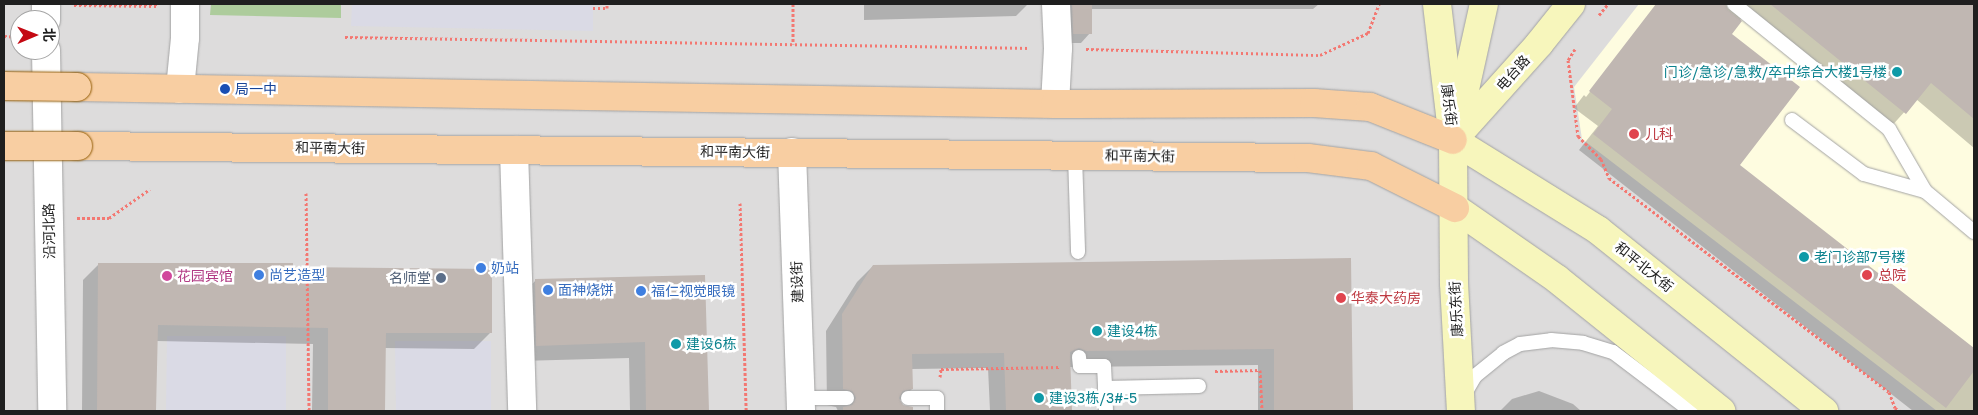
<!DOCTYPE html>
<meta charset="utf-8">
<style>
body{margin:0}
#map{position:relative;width:1978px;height:415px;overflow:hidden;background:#efebe5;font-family:"Golos Text","Noto Sans SC",sans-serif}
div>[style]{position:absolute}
.residential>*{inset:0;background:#dddcdc}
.education>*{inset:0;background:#fefce0}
.forest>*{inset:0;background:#adcc9c}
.plaza>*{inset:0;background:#dadae5}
.shadow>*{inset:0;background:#0003}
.building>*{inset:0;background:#c0b7b2}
.path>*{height:3px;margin-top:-1.5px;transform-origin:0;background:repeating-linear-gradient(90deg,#f37872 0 2.5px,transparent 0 5px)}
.roads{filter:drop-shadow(0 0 1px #a3a3a3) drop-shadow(0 0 1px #a3a3a3)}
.lane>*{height:14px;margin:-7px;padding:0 7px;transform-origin:7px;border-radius:7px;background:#fff}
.street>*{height:28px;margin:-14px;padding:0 14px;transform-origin:14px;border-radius:14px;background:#fff}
.secondary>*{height:28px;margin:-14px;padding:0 14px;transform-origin:14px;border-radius:14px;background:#f7f6bc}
.primary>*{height:28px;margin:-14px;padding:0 14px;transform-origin:14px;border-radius:14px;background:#f8cea2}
.bridges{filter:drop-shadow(0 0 1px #935d07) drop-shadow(0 0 1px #935d07)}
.primary-bridge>*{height:28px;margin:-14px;padding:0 14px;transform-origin:14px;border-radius:14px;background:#f8cea2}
.dots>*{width:14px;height:14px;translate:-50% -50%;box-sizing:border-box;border:2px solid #fff;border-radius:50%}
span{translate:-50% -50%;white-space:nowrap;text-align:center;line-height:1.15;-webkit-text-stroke:5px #fff;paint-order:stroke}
.culture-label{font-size:14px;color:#0d838f}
.right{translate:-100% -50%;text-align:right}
.left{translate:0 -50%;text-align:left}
.street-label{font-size:14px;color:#1f1f1f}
.transit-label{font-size:14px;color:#164399}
.health-label{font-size:14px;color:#be3a42}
.shop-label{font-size:14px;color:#366cbe}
.hotel-label{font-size:14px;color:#b23c85}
.service-label{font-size:14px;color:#4e5e75}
.frame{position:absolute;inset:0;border:5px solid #1f1f1f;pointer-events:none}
.north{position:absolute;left:10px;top:10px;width:50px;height:50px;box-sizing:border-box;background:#fff;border:1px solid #a5a5a5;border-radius:50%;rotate:89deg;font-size:14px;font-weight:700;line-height:20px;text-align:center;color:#1f1f1f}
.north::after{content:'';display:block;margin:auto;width:18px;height:22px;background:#c40913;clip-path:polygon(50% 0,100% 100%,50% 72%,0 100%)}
</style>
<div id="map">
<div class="residential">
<i style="clip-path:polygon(evenodd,4px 4px,1974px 4px,1974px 411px,4px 411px,4px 4px,20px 20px,50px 20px,50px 50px,20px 50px,20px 20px)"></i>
</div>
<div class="education">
<i style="clip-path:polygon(1639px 4px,1974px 4px,1974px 411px,1937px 411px,1582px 139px,1574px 87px)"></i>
</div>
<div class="forest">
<i style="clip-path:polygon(211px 4px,341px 4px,341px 18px,210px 15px)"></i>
</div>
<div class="plaza">
<i style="clip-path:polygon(352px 4px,593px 4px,593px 31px,351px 26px)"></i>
<i style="clip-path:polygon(167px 336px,286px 336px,286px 411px,166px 411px)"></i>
<i style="clip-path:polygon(395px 341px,491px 341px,491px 411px,396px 411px)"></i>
</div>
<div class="shadow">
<i style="clip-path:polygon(864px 4px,1028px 4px,1016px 16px,864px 20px)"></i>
<i style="clip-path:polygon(1061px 4px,1319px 4px,1313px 9px,1091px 9px,1090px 33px,1081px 43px,1064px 43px)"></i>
<i style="clip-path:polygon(1654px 4px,1584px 95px,1586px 97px,1658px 4px,1974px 4px,1974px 28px,1970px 32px,1974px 36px,1974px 148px,1916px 99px,1889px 129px,1746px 12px,1730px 34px,1738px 165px,1974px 350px,1974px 411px,1913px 411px,1579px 150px,1598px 126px,1574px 108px)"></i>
<i style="clip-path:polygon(1350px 259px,1352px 411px,1258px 411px,1258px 365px,1069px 367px,1071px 411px,990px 411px,988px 368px,911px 369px,912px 389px,899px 401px,902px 406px,912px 408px,912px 411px,838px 411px,836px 407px,827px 405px,826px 331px,857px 282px,873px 266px)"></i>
<i style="clip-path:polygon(99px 264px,291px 269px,490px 333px,474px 349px,384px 348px,384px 411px,312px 411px,313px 344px,156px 341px,155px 411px,82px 411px,83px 280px)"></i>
<i style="clip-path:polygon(704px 276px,707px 411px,630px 411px,629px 358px,520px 361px,520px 297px,536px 280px)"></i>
<i style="clip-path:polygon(1539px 391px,1573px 404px,1581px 411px,1500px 411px,1512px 399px)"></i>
</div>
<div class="building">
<i style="clip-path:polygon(1072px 4px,1092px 4px,1092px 34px,1073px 34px)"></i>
<i style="clip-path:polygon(1656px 4px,1725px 4px,1728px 10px,1742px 21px,1732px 34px,1800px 87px,1740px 165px,1974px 348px,1974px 371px,1946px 408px,1593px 134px,1612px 109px,1589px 91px)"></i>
<i style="clip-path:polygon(1770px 4px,1974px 4px,1974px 119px,1931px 83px,1906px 114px)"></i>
<i style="clip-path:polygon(1351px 258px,1353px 411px,1274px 411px,1274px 349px,1086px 351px,1079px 348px,1070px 352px,1072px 411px,1006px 411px,1004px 353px,912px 354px,913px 389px,903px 391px,899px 398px,903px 405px,913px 407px,913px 411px,843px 411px,843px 407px,852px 405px,856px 398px,852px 391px,843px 389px,842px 314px,873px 265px)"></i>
<i style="clip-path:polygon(98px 263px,293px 263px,293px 267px,492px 269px,492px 333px,386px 333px,385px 411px,328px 411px,328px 328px,158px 325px,156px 411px,97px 411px)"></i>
<i style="clip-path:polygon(705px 275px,709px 411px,646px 411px,645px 342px,536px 346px,535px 279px)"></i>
</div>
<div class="path">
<i style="left:793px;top:4px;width:40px;rotate:90deg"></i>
<i style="left:74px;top:5px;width:83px;rotate:0.7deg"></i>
<i style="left:593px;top:8px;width:14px"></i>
<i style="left:607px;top:8px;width:4px;rotate:-90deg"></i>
<i style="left:1599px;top:15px;width:14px;rotate:-51deg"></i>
<i style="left:4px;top:36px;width:16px;rotate:4deg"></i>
<i style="left:345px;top:37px;width:685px;rotate:0.92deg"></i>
<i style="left:1086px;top:49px;width:234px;rotate:1.5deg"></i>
<i style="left:1320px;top:55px;width:53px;rotate:-24.6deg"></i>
<i style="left:1368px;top:33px;width:31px;rotate:-69deg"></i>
<i style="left:1575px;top:49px;width:13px;rotate:122deg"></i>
<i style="left:1568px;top:60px;width:77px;rotate:82.5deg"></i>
<i style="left:1578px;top:136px;width:33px;rotate:45deg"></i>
<i style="left:1601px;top:159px;width:21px;rotate:67deg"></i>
<i style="left:1609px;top:178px;width:352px;rotate:37.4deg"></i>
<i style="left:1889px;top:392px;width:17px;rotate:69deg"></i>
<i style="left:1895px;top:408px;width:6px;rotate:31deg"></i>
<i style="left:306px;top:193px;width:218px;rotate:89.2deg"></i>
<i style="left:740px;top:203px;width:208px;rotate:88.3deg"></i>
<i style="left:77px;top:218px;width:32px"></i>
<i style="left:109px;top:218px;width:50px;rotate:-35.3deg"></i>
<i style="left:1215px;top:371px;width:45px;rotate:-1.3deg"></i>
<i style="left:1260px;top:370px;width:41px;rotate:87.2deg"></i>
<i style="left:940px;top:377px;width:8px;rotate:-83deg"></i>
<i style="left:941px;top:369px;width:119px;rotate:-1deg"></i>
</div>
<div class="roads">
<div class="lane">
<i style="left:1734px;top:4px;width:199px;rotate:38.9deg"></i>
<i style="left:1889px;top:129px;width:72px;rotate:59.9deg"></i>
<i style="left:1792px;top:120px;width:90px;rotate:36.9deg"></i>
<i style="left:1864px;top:174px;width:63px;rotate:15.6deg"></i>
<i style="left:1925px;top:191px;width:64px;rotate:39.9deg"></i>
<i style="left:1075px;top:155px;width:97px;rotate:88.2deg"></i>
<i style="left:1079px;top:357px;width:9px;rotate:84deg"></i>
<i style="left:1080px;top:366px;width:24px"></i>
<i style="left:1104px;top:366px;width:22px;rotate:87deg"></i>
<i style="left:1464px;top:395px;width:22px;rotate:-60deg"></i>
<i style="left:1475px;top:376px;width:36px;rotate:-39deg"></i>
<i style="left:1503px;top:353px;width:19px;rotate:-28deg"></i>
<i style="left:1520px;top:344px;width:31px;rotate:-7deg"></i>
<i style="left:1551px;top:340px;width:32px;rotate:5deg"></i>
<i style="left:1583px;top:343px;width:31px;rotate:17deg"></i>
<i style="left:1613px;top:352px;width:98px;rotate:37.1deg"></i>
<i style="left:801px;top:398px;width:46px"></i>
<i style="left:908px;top:398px;width:29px"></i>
<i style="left:937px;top:398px;width:13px;rotate:90deg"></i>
<i style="left:1106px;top:411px;width:23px;rotate:-92deg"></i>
<i style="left:1105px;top:388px;width:94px;rotate:-1.2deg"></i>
</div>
<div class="street">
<i style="left:46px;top:4px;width:16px;rotate:90deg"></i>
<i style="left:46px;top:50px;width:361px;rotate:89deg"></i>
<i style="left:180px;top:89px;width:51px;rotate:-84.4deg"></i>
<i style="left:185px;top:38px;width:34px;rotate:-90deg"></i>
<i style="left:1055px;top:104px;width:56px;rotate:-86.9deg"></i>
<i style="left:1058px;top:48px;width:44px;rotate:-92.6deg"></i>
<i style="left:514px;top:150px;width:261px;rotate:88.2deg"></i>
<i style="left:792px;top:152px;width:259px;rotate:88deg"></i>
</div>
<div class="secondary">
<i style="left:1437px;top:4px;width:137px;rotate:83.3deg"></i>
<i style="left:1453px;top:140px;width:143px;rotate:89.6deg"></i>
<i style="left:1454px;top:283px;width:128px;rotate:86.9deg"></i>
<i style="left:1458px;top:121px;width:120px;rotate:-77.5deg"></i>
<i style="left:1453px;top:140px;width:171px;rotate:31.8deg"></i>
<i style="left:1598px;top:230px;width:290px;rotate:38.7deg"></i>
<i style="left:1453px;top:140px;width:129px;rotate:-48.1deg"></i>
<i style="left:1539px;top:44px;width:51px;rotate:-51.3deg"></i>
<i style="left:1455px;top:208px;width:124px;rotate:34.8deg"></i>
<i style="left:1557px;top:279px;width:211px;rotate:38.8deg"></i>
</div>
<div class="primary">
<i style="left:77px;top:87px;width:978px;rotate:1deg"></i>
<i style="left:1055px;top:104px;width:259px;rotate:-0.2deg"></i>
<i style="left:1314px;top:103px;width:56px;rotate:4.1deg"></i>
<i style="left:1370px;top:107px;width:89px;rotate:21.7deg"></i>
<i style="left:78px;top:146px;width:1230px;rotate:0.56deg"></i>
<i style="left:1308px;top:158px;width:64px;rotate:7.2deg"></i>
<i style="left:1371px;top:166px;width:94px;rotate:26.6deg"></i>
</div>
</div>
<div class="bridges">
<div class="primary-bridge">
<i style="left:4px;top:86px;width:73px;rotate:0.8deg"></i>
<i style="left:4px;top:146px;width:74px"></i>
</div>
</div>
<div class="dots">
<i style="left:1897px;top:72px;background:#0f9aa8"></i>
<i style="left:225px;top:89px;background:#1a4fb4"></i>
<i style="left:1634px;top:134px;background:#e0444e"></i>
<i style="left:1804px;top:257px;background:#0f9aa8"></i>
<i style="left:481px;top:268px;background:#3f7fe0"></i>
<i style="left:259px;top:275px;background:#3f7fe0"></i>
<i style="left:1867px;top:275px;background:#e0444e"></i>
<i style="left:167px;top:276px;background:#d1479c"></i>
<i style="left:441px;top:278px;background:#5c6f8a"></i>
<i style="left:548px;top:290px;background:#3f7fe0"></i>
<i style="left:641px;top:291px;background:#3f7fe0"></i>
<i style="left:1341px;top:298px;background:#e0444e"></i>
<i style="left:1097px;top:331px;background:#0f9aa8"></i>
<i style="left:676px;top:344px;background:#0f9aa8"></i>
<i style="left:1039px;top:398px;background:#0f9aa8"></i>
</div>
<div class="culture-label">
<span class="right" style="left:1887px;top:72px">门诊/急诊/急救/卒中综合大楼1号楼</span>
<span class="left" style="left:1814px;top:257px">老门诊部7号楼</span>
<span class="left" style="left:1107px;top:331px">建设4栋</span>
<span class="left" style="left:686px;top:344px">建设6栋</span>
<span class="left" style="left:1049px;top:398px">建设3栋/3#-5</span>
</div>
<div class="street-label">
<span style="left:1513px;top:73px;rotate:-48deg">电台路</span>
<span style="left:1449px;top:105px;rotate:83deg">康乐街</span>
<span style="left:330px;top:148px;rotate:1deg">和平南大街</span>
<span style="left:735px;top:152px;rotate:1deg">和平南大街</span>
<span style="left:1140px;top:156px;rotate:1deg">和平南大街</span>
<span style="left:49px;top:231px;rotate:-91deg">沿河北路</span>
<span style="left:1644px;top:267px;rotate:39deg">和平北大街</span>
<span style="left:797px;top:282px;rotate:-92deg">建设街</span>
<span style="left:1456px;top:309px;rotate:-93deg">康乐东街</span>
</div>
<div class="transit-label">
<span class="left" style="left:235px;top:89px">局一中</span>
</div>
<div class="health-label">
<span class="left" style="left:1645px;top:134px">儿科</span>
<span class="left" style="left:1878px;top:275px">总院</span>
<span class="left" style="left:1351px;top:298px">华泰大药房</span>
</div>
<div class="shop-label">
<span class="left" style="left:491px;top:268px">奶站</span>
<span class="left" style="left:269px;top:275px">尚艺造型</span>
<span class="left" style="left:558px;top:290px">面神烧饼</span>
<span class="left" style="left:651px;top:291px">福仁视觉眼镜</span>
</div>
<div class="hotel-label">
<span class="left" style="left:177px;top:276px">花园宾馆</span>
</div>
<div class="service-label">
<span class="right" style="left:431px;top:278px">名师堂</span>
</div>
<div class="frame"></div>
<div class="north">北</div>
</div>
